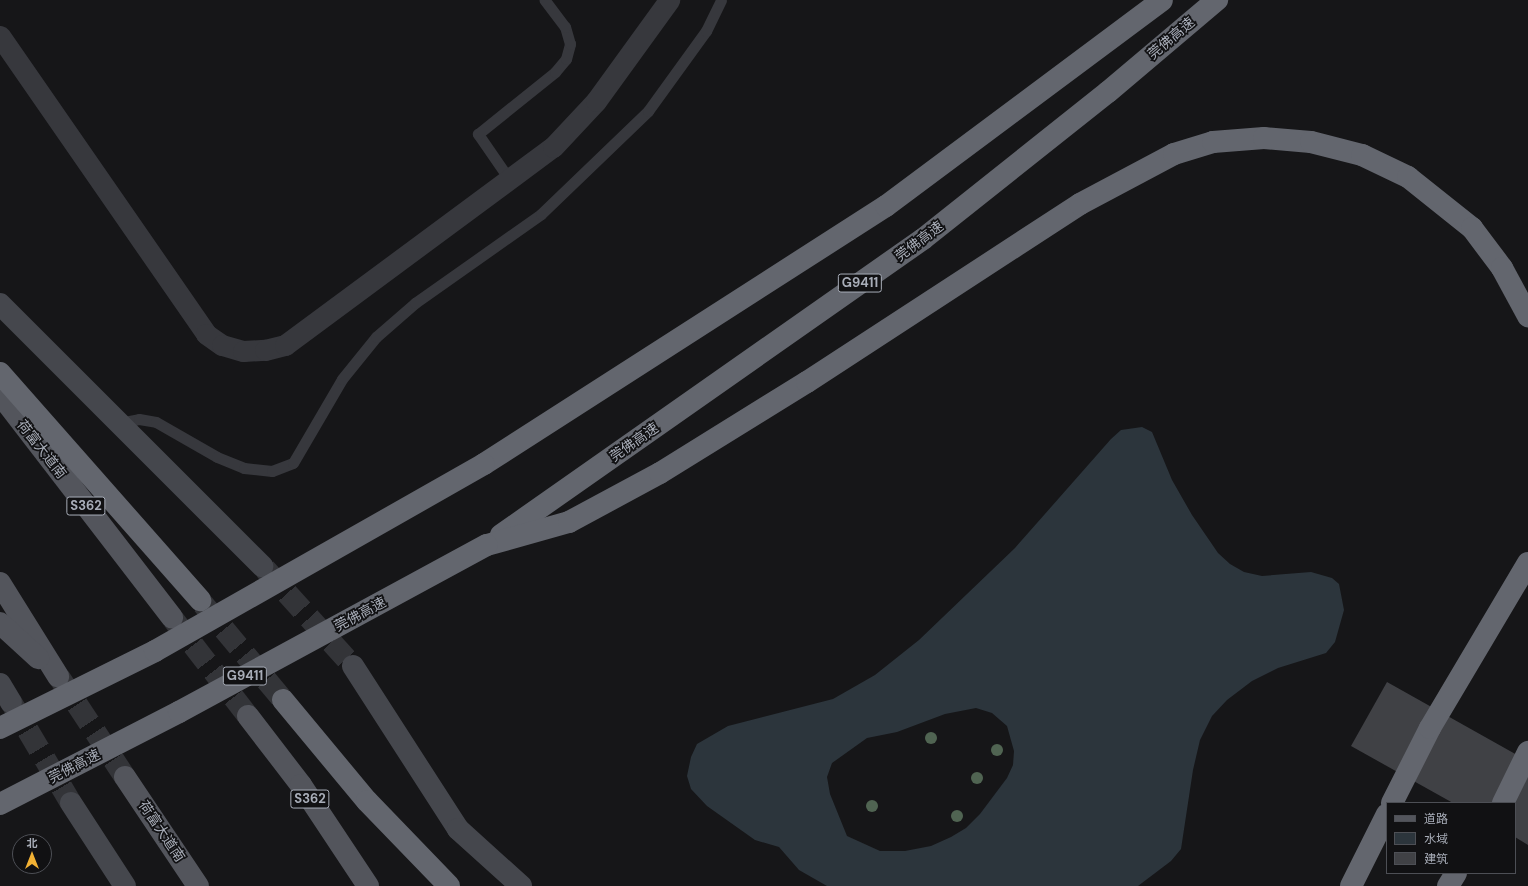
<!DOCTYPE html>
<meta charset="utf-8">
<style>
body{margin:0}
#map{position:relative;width:1528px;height:886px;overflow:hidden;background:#161618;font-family:"DM Sans","Noto Sans SC",sans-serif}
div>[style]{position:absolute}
.water>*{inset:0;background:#2c353c}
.building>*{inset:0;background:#404145}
.secondary-tunnel>*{height:22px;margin-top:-11px;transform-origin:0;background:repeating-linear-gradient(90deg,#333438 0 22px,transparent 0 33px)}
.primary-tunnel>*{height:22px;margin-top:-11px;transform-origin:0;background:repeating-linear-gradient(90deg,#333438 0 22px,transparent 0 33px)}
.highway-tunnel>*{height:22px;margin-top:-11px;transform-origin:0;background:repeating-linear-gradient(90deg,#333438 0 22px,transparent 0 33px)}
.lane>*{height:11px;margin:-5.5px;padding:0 5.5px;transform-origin:5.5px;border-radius:5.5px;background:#37383d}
.street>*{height:21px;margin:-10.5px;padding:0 10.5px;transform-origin:10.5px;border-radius:10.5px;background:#37383d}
.secondary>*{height:22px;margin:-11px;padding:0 11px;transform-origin:11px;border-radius:11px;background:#45474d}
.primary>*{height:22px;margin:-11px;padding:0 11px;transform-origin:11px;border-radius:11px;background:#53555c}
.highway>*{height:22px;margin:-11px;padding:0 11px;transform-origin:11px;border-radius:11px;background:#63666e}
.highway-bridge>*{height:22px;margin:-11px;padding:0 11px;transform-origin:11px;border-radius:11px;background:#63666e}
.trees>*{width:12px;height:12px;margin:-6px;border-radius:50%;background:#506452}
span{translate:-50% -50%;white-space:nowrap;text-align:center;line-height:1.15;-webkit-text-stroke:3.5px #111113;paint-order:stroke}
.shield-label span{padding:1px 3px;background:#111113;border:1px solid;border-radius:3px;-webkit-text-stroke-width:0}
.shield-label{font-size:13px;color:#a8adb8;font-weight:700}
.street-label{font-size:14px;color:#a8adb8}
.legend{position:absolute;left:1386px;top:802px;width:130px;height:72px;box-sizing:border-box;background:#111113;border:1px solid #4d4f55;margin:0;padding:5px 7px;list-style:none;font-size:12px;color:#a8adb8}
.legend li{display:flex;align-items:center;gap:8px;height:20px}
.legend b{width:20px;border:1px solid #4d4f55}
.north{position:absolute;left:12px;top:834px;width:40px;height:40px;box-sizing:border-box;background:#111113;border:1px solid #4d4f55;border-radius:50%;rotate:0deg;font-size:11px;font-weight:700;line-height:16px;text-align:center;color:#a8adb8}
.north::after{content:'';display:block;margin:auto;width:14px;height:18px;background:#f2b134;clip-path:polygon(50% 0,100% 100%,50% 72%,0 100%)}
</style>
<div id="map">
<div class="water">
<i style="clip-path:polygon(evenodd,1142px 427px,1152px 432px,1172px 480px,1192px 515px,1218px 553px,1230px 564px,1244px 572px,1262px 576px,1311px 572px,1332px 578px,1339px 584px,1344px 610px,1335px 642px,1326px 653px,1278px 668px,1252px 681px,1227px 700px,1212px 716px,1200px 740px,1193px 770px,1181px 849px,1171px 861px,1138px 886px,827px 886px,799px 870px,779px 847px,755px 840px,707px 806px,691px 789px,687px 776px,691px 757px,697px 744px,728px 726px,833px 699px,875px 675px,919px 640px,1015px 548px,1111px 439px,1121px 430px,1142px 427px,976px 708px,992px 713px,1007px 726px,1014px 751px,1013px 765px,1007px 778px,980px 814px,966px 828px,951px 837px,931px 846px,905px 851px,880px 851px,847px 836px,830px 794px,827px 777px,832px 763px,867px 738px,897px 732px,945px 714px,976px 708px)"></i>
</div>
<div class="building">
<i style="clip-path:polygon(1387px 682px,1528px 761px,1528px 845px,1515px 837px,1515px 803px,1453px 803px,1351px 746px)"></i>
</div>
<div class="secondary-tunnel">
<i style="left:265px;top:569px;width:131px;rotate:47.8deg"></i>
<i style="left:11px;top:702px;width:117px;rotate:59.3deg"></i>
</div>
<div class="primary-tunnel">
<i style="left:173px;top:619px;width:123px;rotate:52.3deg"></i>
<i style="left:59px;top:677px;width:120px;rotate:56.6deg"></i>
</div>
<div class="highway-tunnel">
<i style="left:203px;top:604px;width:125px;rotate:50.2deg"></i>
</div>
<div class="lane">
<i style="left:509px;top:179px;width:55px;rotate:-124.6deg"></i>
<i style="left:478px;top:134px;width:99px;rotate:-38.8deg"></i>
<i style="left:555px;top:72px;width:17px;rotate:-50deg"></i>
<i style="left:566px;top:59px;width:16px;rotate:-75deg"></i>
<i style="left:570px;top:44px;width:18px;rotate:-106deg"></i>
<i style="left:565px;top:27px;width:34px;rotate:-127deg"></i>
<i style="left:119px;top:423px;width:20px;rotate:-11deg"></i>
<i style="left:139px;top:419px;width:17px;rotate:10deg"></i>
<i style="left:156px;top:422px;width:70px;rotate:29.8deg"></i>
<i style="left:217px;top:457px;width:29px;rotate:22deg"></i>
<i style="left:244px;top:468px;width:28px;rotate:6deg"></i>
<i style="left:272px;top:471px;width:22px;rotate:-21deg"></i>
<i style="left:293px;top:463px;width:97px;rotate:-59.7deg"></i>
<i style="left:342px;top:379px;width:54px;rotate:-51deg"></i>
<i style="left:376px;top:337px;width:52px;rotate:-41.1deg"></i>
<i style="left:415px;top:303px;width:154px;rotate:-35.2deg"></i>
<i style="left:541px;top:214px;width:149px;rotate:-43.9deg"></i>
<i style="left:648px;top:111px;width:99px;rotate:-54.1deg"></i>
<i style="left:706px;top:31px;width:34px;rotate:-64deg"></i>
</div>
<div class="street">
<i style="left:0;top:36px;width:362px;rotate:55.3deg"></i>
<i style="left:206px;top:334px;width:19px;rotate:35deg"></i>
<i style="left:222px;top:345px;width:22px;rotate:16deg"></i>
<i style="left:243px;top:351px;width:22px;rotate:-3deg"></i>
<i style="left:265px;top:350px;width:21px;rotate:-14deg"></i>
<i style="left:285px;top:345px;width:333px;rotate:-36.5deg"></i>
<i style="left:553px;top:147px;width:63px;rotate:-46.9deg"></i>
<i style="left:596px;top:101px;width:125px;rotate:-54.1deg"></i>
</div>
<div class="secondary">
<i style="left:0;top:304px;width:371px;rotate:45deg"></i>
<i style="left:353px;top:666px;width:194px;rotate:57.2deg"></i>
<i style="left:458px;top:829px;width:85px;rotate:42.1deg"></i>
<i style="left:0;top:684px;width:21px;rotate:59deg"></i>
<i style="left:71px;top:803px;width:99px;rotate:57deg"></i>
</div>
<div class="primary">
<i style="left:0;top:394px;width:282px;rotate:52.4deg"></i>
<i style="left:0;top:583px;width:110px;rotate:58.1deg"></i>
<i style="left:0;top:623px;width:52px;rotate:42.6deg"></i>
<i style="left:248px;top:716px;width:87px;rotate:52.5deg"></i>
<i style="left:301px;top:785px;width:121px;rotate:56.4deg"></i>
<i style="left:125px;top:777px;width:131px;rotate:56.2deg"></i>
</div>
<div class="highway">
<i style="left:0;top:373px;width:303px;rotate:48.6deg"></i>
<i style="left:484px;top:464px;width:478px;rotate:-32.7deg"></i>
<i style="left:886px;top:206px;width:344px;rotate:-36.7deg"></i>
<i style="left:501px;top:535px;width:515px;rotate:-35.05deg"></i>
<i style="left:923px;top:239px;width:236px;rotate:-38.5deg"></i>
<i style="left:1108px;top:92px;width:143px;rotate:-40.2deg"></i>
<i style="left:487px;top:545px;width:85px;rotate:-15.7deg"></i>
<i style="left:569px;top:522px;width:103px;rotate:-28.3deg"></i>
<i style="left:660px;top:473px;width:173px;rotate:-31.8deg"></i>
<i style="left:807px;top:382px;width:326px;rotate:-33.1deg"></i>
<i style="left:1080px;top:204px;width:106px;rotate:-28deg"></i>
<i style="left:1174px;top:154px;width:41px;rotate:-17.1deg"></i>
<i style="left:1213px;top:142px;width:51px;rotate:-4.5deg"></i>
<i style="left:1264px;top:138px;width:47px;rotate:4.9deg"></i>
<i style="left:1311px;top:142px;width:53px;rotate:14.3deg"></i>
<i style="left:1362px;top:155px;width:51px;rotate:25.6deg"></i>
<i style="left:1408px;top:177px;width:82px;rotate:38.6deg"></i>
<i style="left:1472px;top:228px;width:50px;rotate:53.1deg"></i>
<i style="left:1502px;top:268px;width:55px;rotate:61.6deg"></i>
<i style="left:283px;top:700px;width:131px;rotate:50.3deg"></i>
<i style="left:367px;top:801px;width:118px;rotate:46deg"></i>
<i style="left:1392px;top:803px;width:84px;rotate:-63.1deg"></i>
<i style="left:1430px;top:728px;width:192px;rotate:-59.3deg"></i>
<i style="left:1503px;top:803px;width:57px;rotate:-63.9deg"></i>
<i style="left:1351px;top:886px;width:80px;rotate:-63.4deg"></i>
<i style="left:1448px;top:886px;width:15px;rotate:-58deg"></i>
</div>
<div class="highway-bridge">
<i style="left:0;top:728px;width:173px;rotate:-26.4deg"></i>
<i style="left:155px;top:651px;width:378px;rotate:-29.6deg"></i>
<i style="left:0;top:804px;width:201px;rotate:-27.2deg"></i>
<i style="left:179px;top:712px;width:350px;rotate:-28.5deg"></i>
</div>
<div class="trees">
<i style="left:931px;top:738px"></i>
<i style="left:997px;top:750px"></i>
<i style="left:977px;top:778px"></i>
<i style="left:872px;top:806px"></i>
<i style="left:957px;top:816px"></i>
</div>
<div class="shield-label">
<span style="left:860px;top:283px">G9411</span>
<span style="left:86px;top:506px">S362</span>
<span style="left:245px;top:676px">G9411</span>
<span style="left:310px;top:799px">S362</span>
</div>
<div class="street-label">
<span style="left:1171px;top:38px;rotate:-40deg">莞佛高速</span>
<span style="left:919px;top:241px;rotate:-37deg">莞佛高速</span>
<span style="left:634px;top:442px;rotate:-35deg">莞佛高速</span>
<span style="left:42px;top:449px;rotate:52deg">荷富大道南</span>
<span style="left:360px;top:614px;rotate:-28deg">莞佛高速</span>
<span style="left:74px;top:766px;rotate:-27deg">莞佛高速</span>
<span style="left:162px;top:831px;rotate:56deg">荷富大道南</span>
</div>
<ul class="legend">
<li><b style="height:5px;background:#53555c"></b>道路</li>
<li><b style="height:11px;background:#2c353c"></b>水域</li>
<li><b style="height:11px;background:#404145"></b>建筑</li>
</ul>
<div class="north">北</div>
</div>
